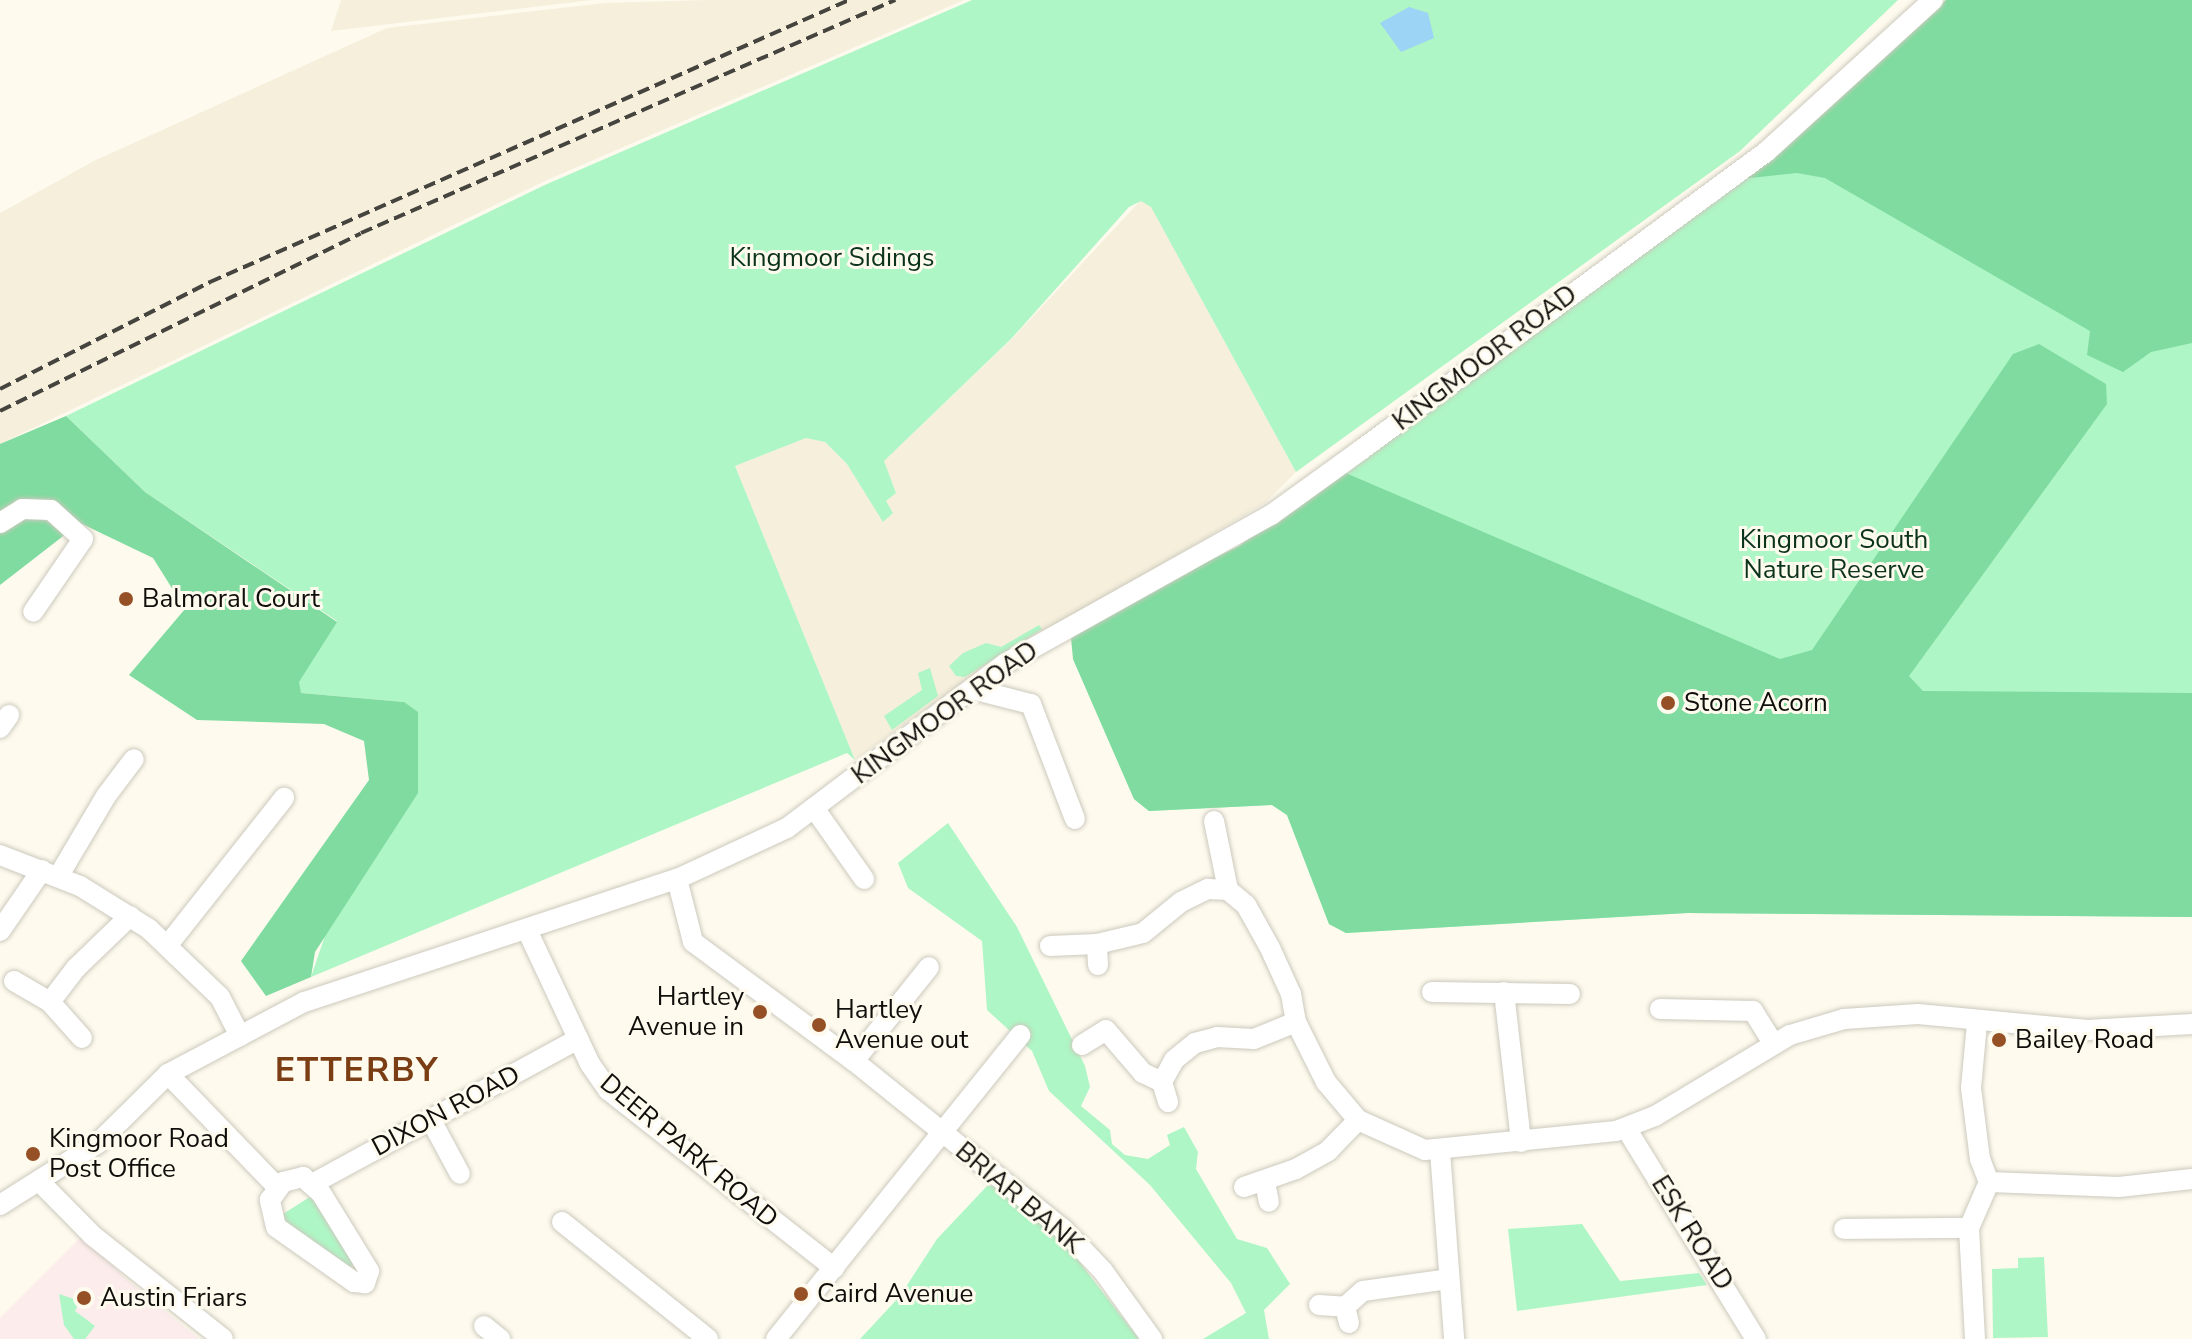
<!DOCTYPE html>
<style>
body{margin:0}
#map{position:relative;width:2192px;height:1339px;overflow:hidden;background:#fefaee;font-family:"Nunito Sans",sans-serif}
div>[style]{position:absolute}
.built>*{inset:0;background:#f5efdc}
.education>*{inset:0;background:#fcecec}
.green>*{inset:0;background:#aef6c5}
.forest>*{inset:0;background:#7fdb9f}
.water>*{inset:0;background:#9cd4f5}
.roads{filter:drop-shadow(0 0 2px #ccc9bd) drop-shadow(0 0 2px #ccc9bd)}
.minor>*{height:20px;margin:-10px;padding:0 10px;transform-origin:10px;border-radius:10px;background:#fff}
.rail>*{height:4px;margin-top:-2px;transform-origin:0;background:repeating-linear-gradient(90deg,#46443f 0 12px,transparent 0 18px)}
.dots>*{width:22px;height:22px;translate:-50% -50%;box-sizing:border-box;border:4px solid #fefaee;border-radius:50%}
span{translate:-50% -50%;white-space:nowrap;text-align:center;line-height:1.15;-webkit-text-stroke:6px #fefaee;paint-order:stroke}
.park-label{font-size:26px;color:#0b331c}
.street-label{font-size:26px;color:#100e0b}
.poi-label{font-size:26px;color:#100e0b}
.left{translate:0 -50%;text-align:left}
.right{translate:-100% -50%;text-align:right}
.district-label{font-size:34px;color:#7b3d14;font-weight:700;letter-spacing:2px}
</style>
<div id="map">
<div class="built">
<i style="clip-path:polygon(341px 0,592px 0,331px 31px)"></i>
<i style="clip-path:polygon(707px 0,964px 0,547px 180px,0 444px,0 213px,94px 161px,387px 28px,605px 3px)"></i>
<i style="clip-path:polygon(1141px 200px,1151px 207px,1296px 472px,1265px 503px,973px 675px,855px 760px,735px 466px,806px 438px,825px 442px,847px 464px,883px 521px,886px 501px,896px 493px,884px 461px,1011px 340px)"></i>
</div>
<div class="education">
<i style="clip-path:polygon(82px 1236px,126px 1279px,199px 1339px,0 1339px,0 1318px)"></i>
</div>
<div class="green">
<i style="clip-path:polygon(972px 0,1898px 0,1740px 151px,1296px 472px,1151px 207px,1141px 201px,1129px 207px,1011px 339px,884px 461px,896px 493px,886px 501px,893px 513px,883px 522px,847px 464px,825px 442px,806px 438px,735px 466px,855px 760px,847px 753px,311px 977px,404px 702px,301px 693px,298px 682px,337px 621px,145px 492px,66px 416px,547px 184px)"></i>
<i style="clip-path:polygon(1946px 0,2192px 0,2192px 917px,1687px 913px,1346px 933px,1329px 924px,1287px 815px,1272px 805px,1149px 811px,1134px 799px,1073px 659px,1101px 615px,1239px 546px,1741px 179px)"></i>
<i style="clip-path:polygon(1039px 625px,1042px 629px,965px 677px,956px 676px,949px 666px,963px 653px,986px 643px,1001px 647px)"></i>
<i style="clip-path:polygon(930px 668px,938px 696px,892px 730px,884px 716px,922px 690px,918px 673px)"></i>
<i style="clip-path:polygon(948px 823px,1017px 927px,1085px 1066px,1090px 1087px,1081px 1106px,1110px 1130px,1112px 1144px,1125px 1155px,1148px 1159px,1170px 1145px,1167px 1135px,1184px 1127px,1198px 1152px,1196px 1169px,1237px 1239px,1267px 1248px,1290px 1284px,1264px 1310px,1269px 1339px,1203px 1339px,1246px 1313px,1231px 1283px,1150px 1185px,1049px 1091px,1032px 1051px,987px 1010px,982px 941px,908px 888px,898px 863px)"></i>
<i style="clip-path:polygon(987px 1186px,994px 1186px,1067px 1246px,1139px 1339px,860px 1339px,900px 1296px,937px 1239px)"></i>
<i style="clip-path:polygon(316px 1193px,356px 1264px,349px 1267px,284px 1227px,283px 1214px)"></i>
<i style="clip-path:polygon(1582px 1224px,1620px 1281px,1699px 1273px,1707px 1285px,1517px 1311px,1508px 1229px)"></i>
<i style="clip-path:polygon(2044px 1257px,2048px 1337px,1993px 1338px,1992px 1269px,2018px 1268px,2018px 1258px)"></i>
<i style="clip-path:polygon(59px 1294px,80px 1301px,75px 1311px,95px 1326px,85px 1339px,74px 1339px,64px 1325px)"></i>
</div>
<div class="forest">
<i style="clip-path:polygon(1946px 0,2192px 0,2192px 343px,2151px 352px,2123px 372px,2087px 355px,2090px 331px,1825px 178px,1797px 173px,1741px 179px)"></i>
<i style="clip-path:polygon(2039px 344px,2106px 384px,2107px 404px,1909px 676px,1923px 691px,2192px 693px,2192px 917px,1687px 913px,1346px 933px,1329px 924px,1287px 815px,1272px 805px,1149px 811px,1134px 799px,1073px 659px,1071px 638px,1101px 615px,1239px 546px,1341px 471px,1780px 659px,1812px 650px,2013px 354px)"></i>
<i style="clip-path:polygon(66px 416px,145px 492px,337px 622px,299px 682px,301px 693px,404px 702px,418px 712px,418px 793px,315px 952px,311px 977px,266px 996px,241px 961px,369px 780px,364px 741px,324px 724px,197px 720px,129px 675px,185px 609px,153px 558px,80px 523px,0 585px,0 444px)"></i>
</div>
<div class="water">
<i style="clip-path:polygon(1409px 7px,1428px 13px,1434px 38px,1401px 52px,1380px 23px)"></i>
</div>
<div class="roads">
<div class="minor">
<i style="left:0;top:523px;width:26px;rotate:-32deg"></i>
<i style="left:22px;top:509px;width:29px;rotate:2deg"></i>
<i style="left:51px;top:510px;width:43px;rotate:42.2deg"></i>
<i style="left:83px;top:539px;width:88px;rotate:124.4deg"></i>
<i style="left:972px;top:689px;width:61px;rotate:14.3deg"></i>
<i style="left:1031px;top:704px;width:123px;rotate:69.1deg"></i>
<i style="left:0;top:728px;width:16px;rotate:-55deg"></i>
<i style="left:814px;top:808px;width:87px;rotate:54.8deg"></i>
<i style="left:1214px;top:821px;width:70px;rotate:78.5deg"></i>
<i style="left:1228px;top:890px;width:23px;rotate:40deg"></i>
<i style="left:1246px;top:905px;width:49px;rotate:60.8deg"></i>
<i style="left:1270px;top:948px;width:51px;rotate:65.5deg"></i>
<i style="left:1291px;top:994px;width:28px;rotate:80deg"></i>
<i style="left:1296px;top:1022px;width:67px;rotate:63.4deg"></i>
<i style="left:1326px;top:1082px;width:50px;rotate:49.9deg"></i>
<i style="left:1358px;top:1120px;width:73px;rotate:24.1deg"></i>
<i style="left:1425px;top:1150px;width:192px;rotate:-5.7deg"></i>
<i style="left:1616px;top:1131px;width:42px;rotate:-21deg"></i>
<i style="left:1655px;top:1116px;width:157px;rotate:-31deg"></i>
<i style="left:1790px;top:1035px;width:56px;rotate:-16.5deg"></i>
<i style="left:1844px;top:1019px;width:74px;rotate:-3.9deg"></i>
<i style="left:1918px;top:1014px;width:170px;rotate:5.4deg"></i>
<i style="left:2087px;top:1030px;width:105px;rotate:-3.3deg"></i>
<i style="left:0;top:855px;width:86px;rotate:21.2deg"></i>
<i style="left:80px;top:886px;width:81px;rotate:31.9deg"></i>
<i style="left:149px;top:929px;width:98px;rotate:43.8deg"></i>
<i style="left:220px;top:997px;width:44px;rotate:62.9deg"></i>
<i style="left:58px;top:877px;width:94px;rotate:-59.3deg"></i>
<i style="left:106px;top:796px;width:46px;rotate:-52.9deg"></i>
<i style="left:677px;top:879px;width:65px;rotate:75.7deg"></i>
<i style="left:693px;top:942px;width:200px;rotate:36.5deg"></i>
<i style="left:854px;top:1061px;width:268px;rotate:38.8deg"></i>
<i style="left:1063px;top:1229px;width:58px;rotate:46.4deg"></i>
<i style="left:1103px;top:1271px;width:84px;rotate:54.2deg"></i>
<i style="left:527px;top:930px;width:148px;rotate:64.8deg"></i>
<i style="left:590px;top:1064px;width:32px;rotate:55deg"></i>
<i style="left:608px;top:1090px;width:288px;rotate:38.2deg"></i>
<i style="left:0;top:931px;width:74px;rotate:-55.5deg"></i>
<i style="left:167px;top:946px;width:189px;rotate:-51.7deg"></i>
<i style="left:1050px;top:946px;width:47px;rotate:-2.4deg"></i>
<i style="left:1098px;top:965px;width:21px;rotate:-93deg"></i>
<i style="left:1097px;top:944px;width:47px;rotate:-13.4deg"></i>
<i style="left:1143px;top:933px;width:49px;rotate:-39.2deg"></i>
<i style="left:1181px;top:902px;width:30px;rotate:-26deg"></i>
<i style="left:1208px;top:889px;width:20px;rotate:3deg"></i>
<i style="left:14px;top:981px;width:42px;rotate:30.3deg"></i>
<i style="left:50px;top:1002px;width:48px;rotate:48.4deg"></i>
<i style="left:1432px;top:992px;width:138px;rotate:0.8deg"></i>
<i style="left:1504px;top:992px;width:151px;rotate:83.5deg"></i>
<i style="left:50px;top:1002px;width:43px;rotate:-52.6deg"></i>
<i style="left:76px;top:968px;width:75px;rotate:-43.9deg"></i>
<i style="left:1660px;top:1009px;width:93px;rotate:1.2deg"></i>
<i style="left:1753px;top:1011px;width:39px;rotate:58deg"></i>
<i style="left:1977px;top:1023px;width:65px;rotate:95.3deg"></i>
<i style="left:1971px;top:1088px;width:72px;rotate:82.8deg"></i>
<i style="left:1980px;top:1159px;width:25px;rotate:69deg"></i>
<i style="left:1989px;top:1182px;width:130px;rotate:2.2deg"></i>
<i style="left:2119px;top:1187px;width:73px;rotate:-6.3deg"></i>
<i style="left:1082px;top:1045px;width:28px;rotate:-32deg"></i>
<i style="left:1106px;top:1030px;width:57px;rotate:49.3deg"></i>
<i style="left:1143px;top:1073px;width:21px;rotate:25deg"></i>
<i style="left:1162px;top:1082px;width:25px;rotate:-61deg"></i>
<i style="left:1174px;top:1060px;width:27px;rotate:-39deg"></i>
<i style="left:1195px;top:1043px;width:23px;rotate:-15deg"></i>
<i style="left:1217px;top:1037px;width:37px;rotate:3deg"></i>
<i style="left:1254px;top:1039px;width:45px;rotate:-22deg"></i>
<i style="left:854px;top:1061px;width:120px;rotate:-51.4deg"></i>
<i style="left:168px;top:1074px;width:158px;rotate:46deg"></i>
<i style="left:1162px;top:1082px;width:21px;rotate:73deg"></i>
<i style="left:431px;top:1120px;width:61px;rotate:61.8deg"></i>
<i style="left:1626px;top:1128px;width:248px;rotate:58.4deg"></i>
<i style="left:1440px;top:1151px;width:189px;rotate:85.7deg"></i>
<i style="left:303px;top:1177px;width:24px;rotate:42deg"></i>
<i style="left:321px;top:1193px;width:92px;rotate:58.4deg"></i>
<i style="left:369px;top:1271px;width:13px;rotate:108deg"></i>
<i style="left:365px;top:1283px;width:11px;rotate:-175deg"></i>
<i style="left:354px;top:1282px;width:95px;rotate:-144.8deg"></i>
<i style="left:276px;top:1227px;width:28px;rotate:-103deg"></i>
<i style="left:270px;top:1200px;width:22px;rotate:-54deg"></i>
<i style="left:283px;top:1182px;width:21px;rotate:-14deg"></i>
<i style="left:40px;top:1182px;width:74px;rotate:45.5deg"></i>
<i style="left:92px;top:1235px;width:167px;rotate:38.4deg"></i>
<i style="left:1265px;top:1182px;width:20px;rotate:79deg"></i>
<i style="left:314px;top:1183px;width:301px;rotate:-28.6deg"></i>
<i style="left:1244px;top:1187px;width:55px;rotate:-19.1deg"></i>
<i style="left:1296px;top:1169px;width:37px;rotate:-29deg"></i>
<i style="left:1328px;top:1151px;width:43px;rotate:-45.9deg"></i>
<i style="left:0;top:1205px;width:116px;rotate:-32.3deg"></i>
<i style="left:98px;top:1143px;width:98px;rotate:-44.6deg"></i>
<i style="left:168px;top:1074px;width:154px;rotate:-27.9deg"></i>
<i style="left:304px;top:1002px;width:393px;rotate:-18.3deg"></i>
<i style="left:677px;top:879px;width:121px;rotate:-24.9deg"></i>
<i style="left:787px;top:828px;width:274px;rotate:-37deg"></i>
<i style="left:1006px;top:663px;width:304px;rotate:-29.2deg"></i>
<i style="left:1271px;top:515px;width:111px;rotate:-35.8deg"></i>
<i style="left:1361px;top:450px;width:503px;rotate:-36.35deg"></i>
<i style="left:1766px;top:152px;width:226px;rotate:-42.3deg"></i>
<i style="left:562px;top:1222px;width:187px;rotate:38.7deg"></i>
<i style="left:1844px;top:1229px;width:125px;rotate:-0.5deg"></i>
<i style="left:1319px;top:1305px;width:26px;rotate:4deg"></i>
<i style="left:1349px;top:1323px;width:16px;rotate:-104deg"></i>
<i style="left:1345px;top:1307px;width:24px;rotate:-42deg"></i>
<i style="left:1363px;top:1291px;width:86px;rotate:-8deg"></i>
<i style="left:484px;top:1326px;width:21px;rotate:39deg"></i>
<i style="left:776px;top:1339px;width:390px;rotate:-51.2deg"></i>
<i style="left:1975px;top:1339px;width:111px;rotate:-93.1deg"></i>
<i style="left:1969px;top:1228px;width:50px;rotate:-66.5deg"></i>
</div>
</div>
<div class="rail">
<i style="left:0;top:389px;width:236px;rotate:-27deg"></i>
<i style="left:210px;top:282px;width:698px;rotate:-23.81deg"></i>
<i style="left:0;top:411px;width:402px;rotate:-26.2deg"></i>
<i style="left:361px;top:233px;width:583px;rotate:-23.57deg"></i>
</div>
<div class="dots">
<i style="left:126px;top:599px;background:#955125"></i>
<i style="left:1668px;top:703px;background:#955125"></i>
<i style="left:760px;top:1012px;background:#955125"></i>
<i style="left:819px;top:1025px;background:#955125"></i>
<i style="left:1999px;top:1040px;background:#955125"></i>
<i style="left:33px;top:1154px;background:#955125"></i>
<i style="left:801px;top:1294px;background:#955125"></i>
<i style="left:84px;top:1298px;background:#955125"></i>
</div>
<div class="park-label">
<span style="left:832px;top:258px">Kingmoor Sidings</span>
<span style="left:1834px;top:555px">Kingmoor South<br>Nature Reserve</span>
</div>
<div class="street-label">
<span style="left:1485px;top:358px;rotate:-37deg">KINGMOOR ROAD</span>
<span style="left:945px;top:713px;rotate:-36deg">KINGMOOR ROAD</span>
<span style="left:446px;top:1111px;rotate:-28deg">DIXON ROAD</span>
<span style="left:689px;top:1151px;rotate:40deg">DEER PARK ROAD</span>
<span style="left:1019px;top:1198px;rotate:40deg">BRIAR BANK</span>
<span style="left:1692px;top:1233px;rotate:58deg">ESK ROAD</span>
</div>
<div class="poi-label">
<span class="left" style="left:142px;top:599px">Balmoral Court</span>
<span class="left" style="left:1684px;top:703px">Stone Acorn</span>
<span class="right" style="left:744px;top:1012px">Hartley<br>Avenue in</span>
<span class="left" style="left:835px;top:1025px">Hartley<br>Avenue out</span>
<span class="left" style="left:2015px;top:1040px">Bailey Road</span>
<span class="left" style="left:49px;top:1154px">Kingmoor Road<br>Post Office</span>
<span class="left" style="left:817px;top:1294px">Caird Avenue</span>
<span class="left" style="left:100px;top:1298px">Austin Friars</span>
</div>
<div class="district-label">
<span style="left:357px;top:1071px">ETTERBY</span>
</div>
</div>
